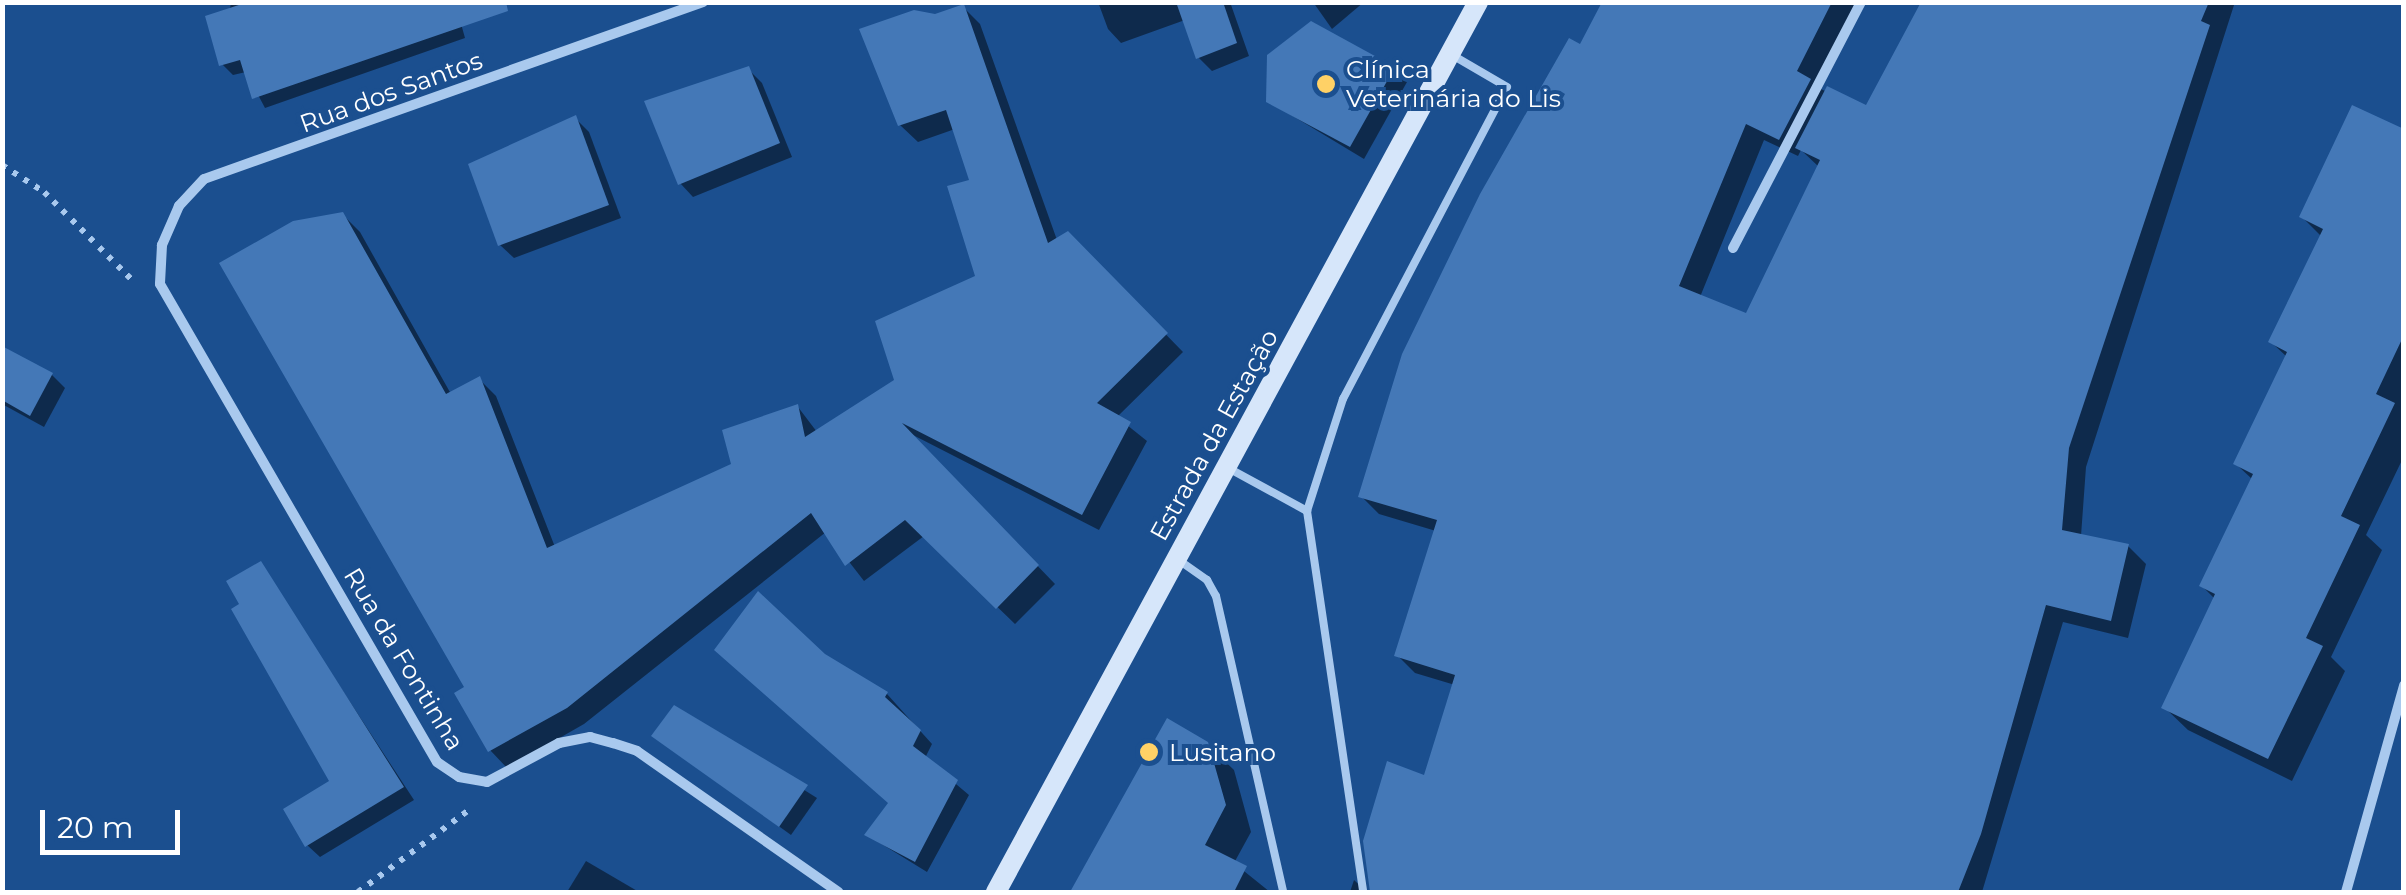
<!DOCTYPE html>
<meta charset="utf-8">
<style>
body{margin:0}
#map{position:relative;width:2406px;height:895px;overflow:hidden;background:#1b4f8f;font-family:Montserrat,sans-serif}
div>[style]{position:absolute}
.shadow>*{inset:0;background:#0007}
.building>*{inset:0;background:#4478b7}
.path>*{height:6px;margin-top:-3px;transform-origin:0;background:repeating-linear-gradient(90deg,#a9c9ee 0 5px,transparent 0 13px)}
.lane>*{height:8px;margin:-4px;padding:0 4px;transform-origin:4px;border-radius:4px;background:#a9c9ee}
.street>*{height:10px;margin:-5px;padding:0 5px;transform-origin:5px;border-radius:5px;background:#a9c9ee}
.secondary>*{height:20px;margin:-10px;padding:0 10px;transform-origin:10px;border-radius:10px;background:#d6e6fa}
.dots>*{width:28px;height:28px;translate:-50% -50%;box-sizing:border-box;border:5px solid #1b4f8f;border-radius:50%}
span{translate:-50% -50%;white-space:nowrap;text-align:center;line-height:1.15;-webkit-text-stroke:8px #1b4f8f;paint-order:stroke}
.poi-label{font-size:25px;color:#fff}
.left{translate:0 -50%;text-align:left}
.street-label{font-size:25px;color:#fff}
.frame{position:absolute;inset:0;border:5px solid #fff;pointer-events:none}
.scale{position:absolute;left:40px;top:810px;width:140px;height:45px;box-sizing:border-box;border:5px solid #fff;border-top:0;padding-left:12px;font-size:30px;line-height:35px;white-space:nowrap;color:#fff;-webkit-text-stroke:8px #1b4f8f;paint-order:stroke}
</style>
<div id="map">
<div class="shadow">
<i style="clip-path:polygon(231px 2px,455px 2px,465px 38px,265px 108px,246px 72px,233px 75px,222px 64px)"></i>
<i style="clip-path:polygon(1098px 2px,1230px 2px,1249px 56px,1212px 71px,1198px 57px,1185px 20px,1121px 43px,1108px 29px)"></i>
<i style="clip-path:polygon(1313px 2px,1364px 2px,1332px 29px)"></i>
<i style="clip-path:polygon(evenodd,1635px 2px,1859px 2px,1816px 87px,1867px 109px,2084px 2px,2235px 2px,2086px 467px,2081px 536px,2128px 546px,2146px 564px,2128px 638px,2063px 622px,1982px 892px,1373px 892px,1366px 841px,1426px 778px,1455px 685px,1415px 673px,1397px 655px,1436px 531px,1379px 514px,1361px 496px,1582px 47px,1635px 2px,1764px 140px,1798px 156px,1801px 150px,1819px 167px,1748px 317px,1700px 297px,1764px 140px)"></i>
<i style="clip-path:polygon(963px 7px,980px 24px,1057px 240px,1068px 234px,1183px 352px,1117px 417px,1147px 441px,1099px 530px,911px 434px,1055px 584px,1015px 624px,924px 536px,864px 581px,826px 532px,584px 724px,507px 768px,490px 750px,467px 688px,342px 214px,360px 232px,451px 394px,479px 379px,496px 396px,555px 547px,734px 465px,798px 407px,817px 432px,897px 382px,978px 277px,972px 181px,955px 129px,918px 142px,900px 125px,936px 16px)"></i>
<i style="clip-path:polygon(748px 69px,762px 83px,792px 157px,693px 197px,680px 183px,647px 103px)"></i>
<i style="clip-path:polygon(1393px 69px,1407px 82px,1364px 159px,1268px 101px)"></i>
<i style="clip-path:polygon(575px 118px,589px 132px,621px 218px,514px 258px,500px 245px)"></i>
<i style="clip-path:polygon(2404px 132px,2404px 456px,2366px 535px,2382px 550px,2331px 657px,2345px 671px,2292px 781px,2188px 730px,2164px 707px,2215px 599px,2202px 586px,2253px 480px,2236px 464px,2287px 357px,2271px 342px,2322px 237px,2302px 217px)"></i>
<i style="clip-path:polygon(2px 364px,52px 375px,65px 388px,44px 427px,2px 404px)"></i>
<i style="clip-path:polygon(260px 564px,414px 800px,320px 857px,307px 845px,333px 782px,242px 605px)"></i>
<i style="clip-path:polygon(823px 656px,887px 694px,932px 744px,925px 758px,969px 795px,927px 872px,867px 835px,890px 804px)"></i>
<i style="clip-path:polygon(674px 708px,817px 798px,791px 835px,654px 736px)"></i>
<i style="clip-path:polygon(1168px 722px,1207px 744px,1234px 770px,1251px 832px,1234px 863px,1270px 892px,1073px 892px)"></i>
<i style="clip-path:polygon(586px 861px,639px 892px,567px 892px)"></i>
<i style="clip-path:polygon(1354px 880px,1367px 892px,1350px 892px)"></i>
</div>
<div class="building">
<i style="clip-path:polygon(248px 2px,506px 2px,508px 11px,252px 99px,240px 60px,219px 66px,205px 16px)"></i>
<i style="clip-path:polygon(1176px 2px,1223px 2px,1237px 43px,1196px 59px)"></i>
<i style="clip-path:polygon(1602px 2px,1832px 2px,1797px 71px,1811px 79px,1779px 140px,1746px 124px,1679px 286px,1746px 313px,1820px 160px,1795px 148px,1827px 86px,1866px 105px,1921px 2px,2209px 2px,2201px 21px,2210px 25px,2069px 448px,2062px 530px,2129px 544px,2111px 621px,2046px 605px,1981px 834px,1958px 892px,1370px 892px,1363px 841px,1387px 761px,1424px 775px,1455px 675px,1394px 656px,1437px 520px,1358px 497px,1402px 354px,1480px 194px,1569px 38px,1580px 44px)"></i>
<i style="clip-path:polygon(964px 4px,1048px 243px,1068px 231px,1168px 333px,1097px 403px,1131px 422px,1082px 515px,902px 423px,1039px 565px,996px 609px,905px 520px,845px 566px,811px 513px,567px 708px,488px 752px,454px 693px,464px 687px,219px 263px,293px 221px,343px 212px,446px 394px,480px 376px,547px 548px,731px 464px,722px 430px,798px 404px,805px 437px,894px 380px,875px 321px,975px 276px,947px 186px,969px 180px,946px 110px,898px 126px,859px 29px,914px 10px,935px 14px)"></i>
<i style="clip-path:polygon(1311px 21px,1395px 67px,1350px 147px,1266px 102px,1267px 55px)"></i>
<i style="clip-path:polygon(749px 66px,780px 143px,678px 185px,644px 101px)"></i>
<i style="clip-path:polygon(2352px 105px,2404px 129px,2404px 335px,2376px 394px,2395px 403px,2341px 516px,2360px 525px,2306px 638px,2323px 646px,2268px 759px,2161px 708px,2215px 594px,2199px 586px,2253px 474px,2233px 464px,2287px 352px,2268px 342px,2323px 229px,2299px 217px)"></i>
<i style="clip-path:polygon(576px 115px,609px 205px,498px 246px,468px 164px)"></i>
<i style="clip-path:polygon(2px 346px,53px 373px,30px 416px,2px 400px)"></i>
<i style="clip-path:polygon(261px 561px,404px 787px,305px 847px,283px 809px,329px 781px,231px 609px,239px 604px,226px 581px)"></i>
<i style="clip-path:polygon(758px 591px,825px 654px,888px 692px,885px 697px,921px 730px,913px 746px,958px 780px,915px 862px,864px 835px,888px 803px,714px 650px)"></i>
<i style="clip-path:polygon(674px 705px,808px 785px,779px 827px,651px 736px)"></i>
<i style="clip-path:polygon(1167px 718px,1208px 742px,1226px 805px,1205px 845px,1247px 866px,1234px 892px,1070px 892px)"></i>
</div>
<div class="path">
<i style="left:2px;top:165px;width:50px;rotate:32.7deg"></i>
<i style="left:44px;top:192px;width:124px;rotate:45deg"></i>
<i style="left:358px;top:892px;width:139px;rotate:-36.5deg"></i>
</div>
<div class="lane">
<i style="left:1230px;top:469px;width:88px;rotate:28.6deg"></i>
<i style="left:1307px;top:511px;width:118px;rotate:-72.2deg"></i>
<i style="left:1343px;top:399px;width:352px;rotate:-62.3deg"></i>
<i style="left:1507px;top:87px;width:64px;rotate:-149.8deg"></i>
<i style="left:1307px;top:511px;width:385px;rotate:81.6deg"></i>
<i style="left:1180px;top:561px;width:33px;rotate:35deg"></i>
<i style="left:1207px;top:580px;width:18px;rotate:61deg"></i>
<i style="left:1216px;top:596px;width:303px;rotate:77.2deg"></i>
</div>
<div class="street">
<i style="left:703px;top:2px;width:529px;rotate:160.47deg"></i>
<i style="left:204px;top:179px;width:37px;rotate:133deg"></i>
<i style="left:179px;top:206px;width:43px;rotate:113.6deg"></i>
<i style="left:162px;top:245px;width:39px;rotate:93deg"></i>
<i style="left:160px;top:284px;width:552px;rotate:59.91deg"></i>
<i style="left:437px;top:762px;width:27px;rotate:34deg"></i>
<i style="left:459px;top:777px;width:28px;rotate:10deg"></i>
<i style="left:487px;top:782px;width:82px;rotate:-28.4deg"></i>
<i style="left:559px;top:743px;width:32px;rotate:-11deg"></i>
<i style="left:590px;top:737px;width:24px;rotate:15deg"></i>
<i style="left:613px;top:743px;width:25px;rotate:18deg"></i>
<i style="left:637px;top:751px;width:246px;rotate:35deg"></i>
<i style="left:1733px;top:248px;width:277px;rotate:-62.5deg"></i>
<i style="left:2346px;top:892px;width:215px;rotate:-74.3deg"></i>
</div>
<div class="secondary">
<i style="left:996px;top:892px;width:1012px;rotate:-61.56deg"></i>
</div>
<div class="dots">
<i style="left:1326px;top:84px;background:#ffd166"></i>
<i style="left:1149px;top:752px;background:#ffd166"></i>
</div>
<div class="poi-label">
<span class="left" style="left:1346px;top:84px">Clínica<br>Veterinária do Lis</span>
<span class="left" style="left:1169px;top:752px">Lusitano</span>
</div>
<div class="street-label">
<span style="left:391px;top:92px;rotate:-20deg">Rua dos Santos</span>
<span style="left:1214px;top:435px;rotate:-61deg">Estrada da Estação</span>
<span style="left:404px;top:659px;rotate:59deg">Rua da Fontinha</span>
</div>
<div class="frame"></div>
<div class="scale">20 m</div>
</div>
